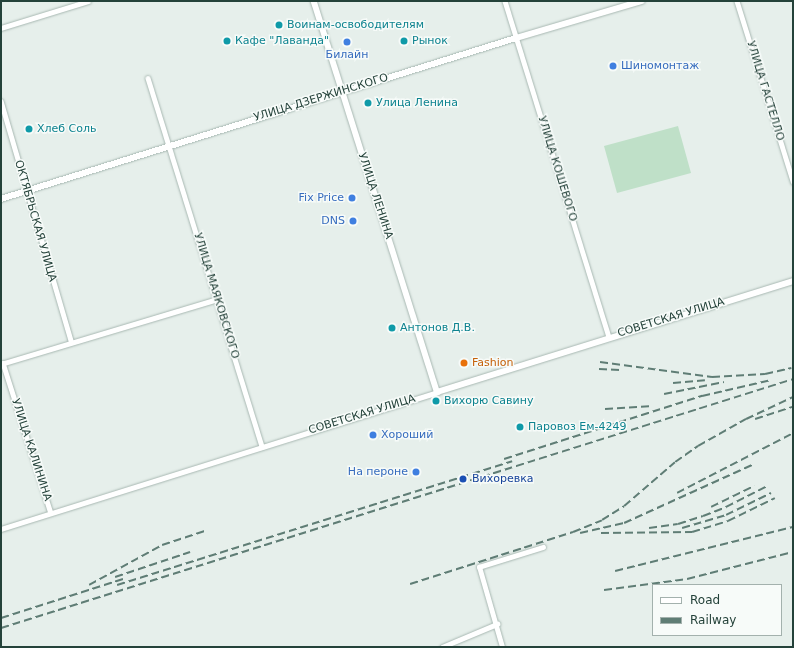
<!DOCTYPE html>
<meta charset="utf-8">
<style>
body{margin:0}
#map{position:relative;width:794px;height:648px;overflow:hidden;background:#e6efeb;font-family:"DejaVu Sans",sans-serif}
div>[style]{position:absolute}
.green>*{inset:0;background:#bfe0c8}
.roads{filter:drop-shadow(0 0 1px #a8b8b2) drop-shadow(0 0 1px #a8b8b2)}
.minor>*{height:4.5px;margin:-2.25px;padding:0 2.25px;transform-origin:2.25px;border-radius:2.25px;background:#fff}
.tertiary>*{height:5.5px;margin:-2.75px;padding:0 2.75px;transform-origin:2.75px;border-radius:2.75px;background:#fff}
.rail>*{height:1.5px;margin-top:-0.75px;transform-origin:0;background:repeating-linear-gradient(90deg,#5f7d75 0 8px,transparent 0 12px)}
.dots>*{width:11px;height:11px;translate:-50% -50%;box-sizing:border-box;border:2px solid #f7fbf9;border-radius:50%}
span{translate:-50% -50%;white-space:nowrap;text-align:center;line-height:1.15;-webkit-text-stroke:3px #f7fbf9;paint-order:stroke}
.culture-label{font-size:11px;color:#0d838f}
.left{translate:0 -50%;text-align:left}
.shop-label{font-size:11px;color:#366cbe}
.right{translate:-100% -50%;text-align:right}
.street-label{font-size:11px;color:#24423a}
.food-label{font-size:11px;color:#c56008}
.transit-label{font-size:11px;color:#164399}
.frame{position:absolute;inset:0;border:2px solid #24423a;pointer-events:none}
.legend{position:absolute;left:652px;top:584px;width:130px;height:52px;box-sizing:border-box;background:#f7fbf9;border:1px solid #a3b1ad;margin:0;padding:5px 7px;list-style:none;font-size:12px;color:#24423a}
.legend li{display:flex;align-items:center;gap:8px;height:20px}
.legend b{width:20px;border:1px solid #a3b1ad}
</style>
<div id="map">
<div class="green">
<i style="clip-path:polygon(678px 126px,691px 173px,617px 193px,604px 146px)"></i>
</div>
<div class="roads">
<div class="minor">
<i style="left:505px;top:1px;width:352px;rotate:72.8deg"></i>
<i style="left:737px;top:1px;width:189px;rotate:72.7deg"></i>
<i style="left:1px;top:28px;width:91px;rotate:-17.2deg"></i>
<i style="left:148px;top:78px;width:386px;rotate:72.8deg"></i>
<i style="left:1px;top:101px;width:250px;rotate:73.7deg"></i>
<i style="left:3px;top:363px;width:157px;rotate:72.3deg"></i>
<i style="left:1px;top:364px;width:226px;rotate:-16.7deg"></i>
<i style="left:1px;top:529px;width:457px;rotate:-17.4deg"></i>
<i style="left:442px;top:647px;width:60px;rotate:-22.7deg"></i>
<i style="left:502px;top:647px;width:83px;rotate:-106deg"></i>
<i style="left:479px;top:567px;width:67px;rotate:-17.4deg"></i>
</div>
<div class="tertiary">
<i style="left:314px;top:1px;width:410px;rotate:72.5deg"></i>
<i style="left:437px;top:392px;width:373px;rotate:-17.3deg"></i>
<i style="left:1px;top:199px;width:540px;rotate:-17.36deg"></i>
<i style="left:516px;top:38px;width:131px;rotate:-16.4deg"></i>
</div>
</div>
<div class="rail">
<i style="left:600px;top:362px;width:113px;rotate:7.6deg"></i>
<i style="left:712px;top:377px;width:53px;rotate:-3.2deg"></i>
<i style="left:765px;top:374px;width:27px;rotate:-13deg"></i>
<i style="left:599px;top:369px;width:21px;rotate:3deg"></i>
<i style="left:673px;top:383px;width:32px;rotate:-5deg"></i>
<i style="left:664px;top:394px;width:61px;rotate:-11.3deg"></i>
<i style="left:605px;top:409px;width:48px;rotate:-3.6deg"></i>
<i style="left:755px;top:419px;width:40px;rotate:-18deg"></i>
<i style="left:504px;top:459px;width:208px;rotate:-17.7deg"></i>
<i style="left:702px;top:396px;width:71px;rotate:-13.1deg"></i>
<i style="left:677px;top:493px;width:131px;rotate:-27.3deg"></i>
<i style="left:711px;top:507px;width:48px;rotate:-26deg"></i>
<i style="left:649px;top:528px;width:29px;rotate:-8deg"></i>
<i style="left:678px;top:524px;width:26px;rotate:-18deg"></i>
<i style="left:703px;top:516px;width:25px;rotate:-21deg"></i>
<i style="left:726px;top:507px;width:46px;rotate:-27.1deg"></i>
<i style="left:682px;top:528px;width:46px;rotate:-16.5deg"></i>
<i style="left:726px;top:515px;width:50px;rotate:-26.1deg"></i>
<i style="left:580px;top:533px;width:45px;rotate:-12.8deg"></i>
<i style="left:624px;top:523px;width:141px;rotate:-24.4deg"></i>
<i style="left:601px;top:533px;width:91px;rotate:-0.6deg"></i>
<i style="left:692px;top:532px;width:38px;rotate:-17deg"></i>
<i style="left:728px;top:521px;width:52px;rotate:-26.1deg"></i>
<i style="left:615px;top:571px;width:183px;rotate:-13.9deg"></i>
<i style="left:115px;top:577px;width:79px;rotate:-18.4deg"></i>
<i style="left:410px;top:584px;width:171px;rotate:-17.7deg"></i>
<i style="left:573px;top:532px;width:31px;rotate:-22deg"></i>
<i style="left:602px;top:520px;width:26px;rotate:-32deg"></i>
<i style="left:624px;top:506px;width:67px;rotate:-40.8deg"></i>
<i style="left:675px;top:462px;width:28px;rotate:-35deg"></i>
<i style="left:698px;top:446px;width:55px;rotate:-29.4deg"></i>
<i style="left:746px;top:419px;width:52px;rotate:-25.1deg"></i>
<i style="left:89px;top:585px;width:83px;rotate:-28.7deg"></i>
<i style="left:162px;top:545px;width:48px;rotate:-18.1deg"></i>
<i style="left:117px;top:585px;width:414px;rotate:-17.4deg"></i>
<i style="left:604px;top:590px;width:84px;rotate:-7.5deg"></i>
<i style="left:687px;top:579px;width:109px;rotate:-14.3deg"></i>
<i style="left:1px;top:618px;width:128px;rotate:-17.7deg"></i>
<i style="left:1px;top:628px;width:830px;rotate:-17.45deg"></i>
</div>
<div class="dots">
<i style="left:279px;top:25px;background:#0f9aa8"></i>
<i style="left:227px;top:41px;background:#0f9aa8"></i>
<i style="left:404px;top:41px;background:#0f9aa8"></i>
<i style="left:347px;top:42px;background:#3f7fe0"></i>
<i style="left:613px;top:66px;background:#3f7fe0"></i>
<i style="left:368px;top:103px;background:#0f9aa8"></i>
<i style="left:29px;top:129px;background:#0f9aa8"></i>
<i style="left:352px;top:198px;background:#3f7fe0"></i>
<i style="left:353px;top:221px;background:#3f7fe0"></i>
<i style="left:392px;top:328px;background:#0f9aa8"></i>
<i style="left:464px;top:363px;background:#e8710a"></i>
<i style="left:436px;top:401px;background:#0f9aa8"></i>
<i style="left:520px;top:427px;background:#0f9aa8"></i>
<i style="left:373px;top:435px;background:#3f7fe0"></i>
<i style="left:416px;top:472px;background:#3f7fe0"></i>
<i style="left:463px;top:479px;background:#1a4fb4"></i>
</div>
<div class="culture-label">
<span class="left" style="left:287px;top:25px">Воинам-освободителям</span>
<span class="left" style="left:235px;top:41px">Кафе "Лаванда"</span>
<span class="left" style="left:412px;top:41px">Рынок</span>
<span class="left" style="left:376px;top:103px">Улица Ленина</span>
<span class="left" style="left:37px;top:129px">Хлеб Соль</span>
<span class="left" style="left:400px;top:328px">Антонов Д.В.</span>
<span class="left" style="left:444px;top:401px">Вихорю Савину</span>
<span class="left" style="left:528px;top:427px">Паровоз Ем-4249</span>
</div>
<div class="shop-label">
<span style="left:347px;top:55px">Билайн</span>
<span class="left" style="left:621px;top:66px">Шиномонтаж</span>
<span class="right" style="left:344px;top:198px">Fix Price</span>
<span class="right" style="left:345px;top:221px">DNS</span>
<span class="left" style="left:381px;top:435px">Хороший</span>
<span class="right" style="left:408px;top:472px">На пероне</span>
</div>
<div class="street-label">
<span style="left:765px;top:91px;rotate:73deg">УЛИЦА ГАСТЕЛЛО</span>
<span style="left:321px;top:98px;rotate:-17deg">УЛИЦА ДЗЕРЖИНСКОГО</span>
<span style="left:557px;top:169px;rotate:73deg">УЛИЦА КОШЕВОГО</span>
<span style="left:375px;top:196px;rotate:72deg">УЛИЦА ЛЕНИНА</span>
<span style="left:35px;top:221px;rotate:74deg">ОКТЯБРЬСКАЯ УЛИЦА</span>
<span style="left:216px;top:296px;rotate:73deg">УЛИЦА МАЯКОВСКОГО</span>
<span style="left:671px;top:318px;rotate:-17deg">СОВЕТСКАЯ УЛИЦА</span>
<span style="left:362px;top:415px;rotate:-17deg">СОВЕТСКАЯ УЛИЦА</span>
<span style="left:31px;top:450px;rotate:72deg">УЛИЦА КАЛИНИНА</span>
</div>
<div class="food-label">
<span class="left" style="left:472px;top:363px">Fashion</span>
</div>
<div class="transit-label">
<span class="left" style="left:472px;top:479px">Вихоревка</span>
</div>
<div class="frame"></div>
<ul class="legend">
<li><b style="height:5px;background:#fff"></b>Road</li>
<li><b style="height:5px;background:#5f7d75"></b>Railway</li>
</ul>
</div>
